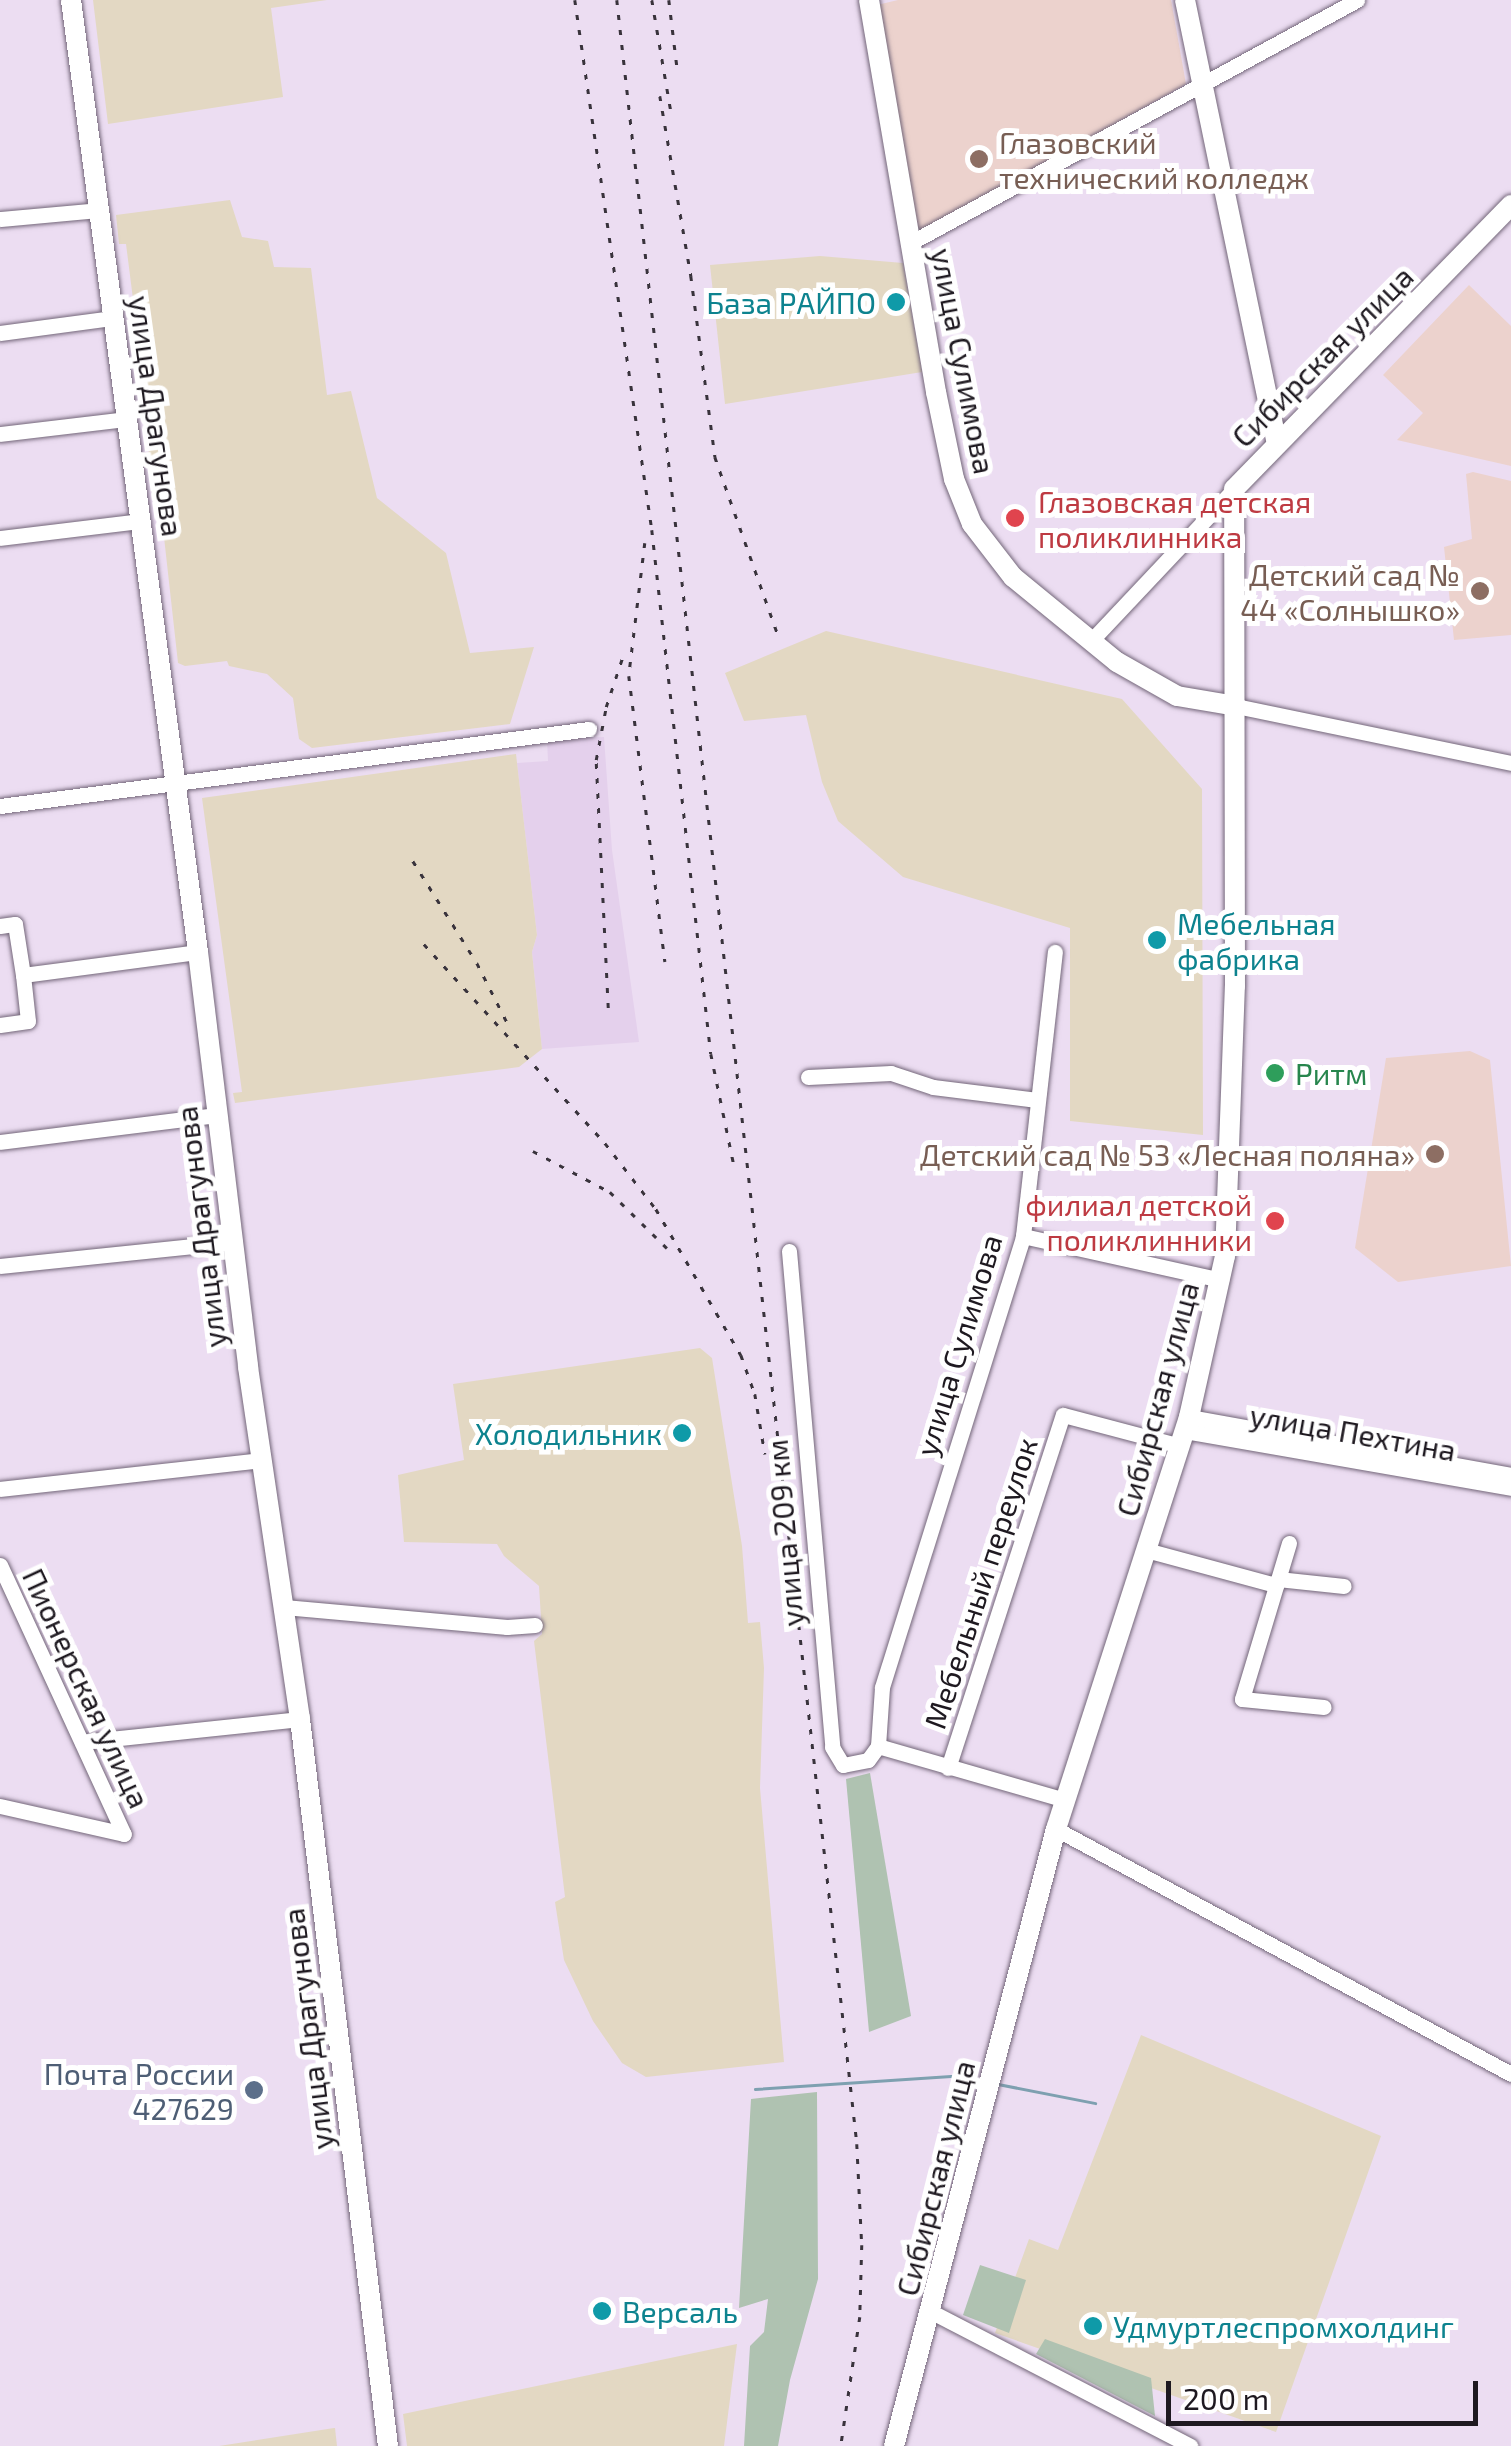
<!DOCTYPE html>
<meta charset="utf-8">
<style>
body{margin:0}
#map{position:relative;width:1511px;height:2446px;overflow:hidden;background:#ecddf2;font-family:"Exo 2",sans-serif}
div>[style]{position:absolute}
.built>*{inset:0;background:#e4d0ec}
.industrial>*{inset:0;background:#e3d8c3}
.education>*{inset:0;background:#ecd2cd}
.green>*{inset:0;background:#afc2b1}
.stream>*{height:2.5px;margin:-1.25px;padding:0 1.25px;transform-origin:1.25px;border-radius:1.25px;background:#7ea0b0}
.roads{filter:drop-shadow(0 0 2px #736679) drop-shadow(0 0 2px #736679)}
.minor>*{height:15px;margin:-7.5px;padding:0 7.5px;transform-origin:7.5px;border-radius:7.5px;background:#fff}
.major>*{height:20px;margin:-10px;padding:0 10px;transform-origin:10px;border-radius:10px;background:#fff}
.rail>*{height:2.5px;margin-top:-1.25px;transform-origin:0;background:repeating-linear-gradient(90deg,#39333c 0 5px,transparent 0 15px)}
.dots>*{width:28px;height:28px;translate:-50% -50%;box-sizing:border-box;border:5px solid #fff;border-radius:50%}
span{translate:-50% -50%;white-space:nowrap;text-align:center;line-height:1.15;-webkit-text-stroke:10px #fff;paint-order:stroke}
.education-label{font-size:30px;color:#785e54}
.left{translate:0 -50%;text-align:left}
.right{translate:-100% -50%;text-align:right}
.culture-label{font-size:30px;color:#0d838f}
.street-label{font-size:30px;color:#1e1920}
.health-label{font-size:30px;color:#be3a42}
.leisure-label{font-size:30px;color:#27864d}
.service-label{font-size:30px;color:#4e5e75}
.scale{position:absolute;left:1166px;top:2381px;width:312px;height:45px;box-sizing:border-box;border:5px solid #1e1920;border-top:0;padding-left:12px;font-size:30px;line-height:35px;white-space:nowrap;color:#1e1920;-webkit-text-stroke:8px #fff;paint-order:stroke}
</style>
<div id="map">
<div class="built">
<i style="clip-path:polygon(604px 737px,612px 850px,639px 1042px,542px 1049px,532px 952px,537px 935px,517px 763px,548px 761px,547px 740px)"></i>
</div>
<div class="industrial">
<i style="clip-path:polygon(93px 0,327px 0,271px 8px,283px 97px,108px 124px)"></i>
<i style="clip-path:polygon(230px 200px,242px 237px,268px 241px,274px 267px,311px 268px,327px 395px,351px 391px,377px 498px,446px 553px,470px 653px,534px 647px,510px 724px,312px 748px,299px 739px,293px 698px,267px 674px,229px 666px,227px 661px,185px 666px,178px 663px,161px 510px,155px 506px,147px 453px,153px 448px,150px 421px,144px 421px,142px 410px,147px 409px,126px 244px,119px 244px,116px 215px)"></i>
<i style="clip-path:polygon(820px 256px,903px 263px,922px 372px,725px 404px,710px 265px)"></i>
<i style="clip-path:polygon(826px 631px,1122px 699px,1202px 789px,1203px 1135px,1070px 1121px,1070px 928px,903px 877px,838px 821px,822px 782px,806px 715px,744px 721px,725px 673px)"></i>
<i style="clip-path:polygon(516px 754px,537px 935px,532px 952px,542px 1049px,519px 1067px,235px 1103px,233px 1093px,242px 1092px,202px 798px)"></i>
<i style="clip-path:polygon(700px 1348px,712px 1358px,742px 1546px,748px 1623px,760px 1622px,764px 1668px,760px 1788px,784px 2062px,646px 2077px,622px 2063px,593px 2021px,564px 1960px,555px 1902px,565px 1897px,534px 1641px,542px 1634px,539px 1586px,504px 1556px,497px 1544px,404px 1542px,398px 1475px,464px 1460px,453px 1384px)"></i>
<i style="clip-path:polygon(1141px 2035px,1381px 2136px,1276px 2432px,995px 2333px,1029px 2239px,1058px 2250px)"></i>
<i style="clip-path:polygon(737px 2344px,724px 2446px,407px 2446px,403px 2414px)"></i>
<i style="clip-path:polygon(335px 2428px,337px 2446px,219px 2446px,334px 2428px)"></i>
</div>
<div class="education">
<i style="clip-path:polygon(898px 0,1171px 0,1186px 84px,919px 233px,877px 5px)"></i>
<i style="clip-path:polygon(1469px 285px,1511px 326px,1511px 466px,1397px 440px,1423px 413px,1383px 375px)"></i>
<i style="clip-path:polygon(1473px 472px,1511px 481px,1511px 635px,1454px 640px,1444px 547px,1472px 539px,1466px 474px)"></i>
<i style="clip-path:polygon(1470px 1051px,1490px 1060px,1511px 1266px,1398px 1282px,1355px 1248px,1386px 1058px)"></i>
</div>
<div class="green">
<i style="clip-path:polygon(870px 1773px,911px 2016px,869px 2032px,846px 1779px)"></i>
<i style="clip-path:polygon(817px 2092px,818px 2279px,790px 2380px,778px 2446px,744px 2446px,750px 2346px,764px 2332px,768px 2299px,739px 2308px,751px 2099px)"></i>
<i style="clip-path:polygon(980px 2265px,1026px 2280px,1009px 2333px,963px 2315px)"></i>
<i style="clip-path:polygon(1045px 2339px,1151px 2378px,1155px 2416px,1036px 2354px)"></i>
</div>
<div class="stream">
<i style="left:998px;top:2084px;width:99px;rotate:11.1deg"></i>
<i style="left:755px;top:2089px;width:196px;rotate:-3.8deg"></i>
<i style="left:951px;top:2076px;width:29px;rotate:10deg"></i>
</div>
<div class="roads">
<div class="minor">
<i style="left:0;top:219px;width:99px;rotate:-5.2deg"></i>
<i style="left:910px;top:243px;width:509px;rotate:-28.53deg"></i>
<i style="left:0;top:333px;width:114px;rotate:-7.6deg"></i>
<i style="left:0;top:434px;width:127px;rotate:-6.8deg"></i>
<i style="left:0;top:538px;width:141px;rotate:-6.9deg"></i>
<i style="left:1090px;top:642px;width:210px;rotate:-46.7deg"></i>
<i style="left:1236px;top:706px;width:281px;rotate:11.7deg"></i>
<i style="left:0;top:806px;width:594px;rotate:-7.45deg"></i>
<i style="left:0;top:926px;width:15px;rotate:-8deg"></i>
<i style="left:15px;top:924px;width:52px;rotate:81.1deg"></i>
<i style="left:23px;top:975px;width:177px;rotate:-7.5deg"></i>
<i style="left:0;top:1025px;width:28px;rotate:-8deg"></i>
<i style="left:28px;top:1021px;width:46px;rotate:-96.2deg"></i>
<i style="left:808px;top:1077px;width:83px;rotate:-2.8deg"></i>
<i style="left:891px;top:1073px;width:44px;rotate:18.4deg"></i>
<i style="left:933px;top:1087px;width:105px;rotate:7.1deg"></i>
<i style="left:0;top:1142px;width:219px;rotate:-7.1deg"></i>
<i style="left:1023px;top:1236px;width:203px;rotate:12.5deg"></i>
<i style="left:789px;top:1251px;width:498px;rotate:85deg"></i>
<i style="left:832px;top:1747px;width:21px;rotate:59deg"></i>
<i style="left:843px;top:1765px;width:25px;rotate:-11deg"></i>
<i style="left:868px;top:1760px;width:17px;rotate:-54deg"></i>
<i style="left:0;top:1266px;width:233px;rotate:-5.9deg"></i>
<i style="left:1189px;top:1417px;width:327px;rotate:10.2deg"></i>
<i style="left:1185px;top:1431px;width:331px;rotate:9.9deg"></i>
<i style="left:0;top:1489px;width:263px;rotate:-6.3deg"></i>
<i style="left:1289px;top:1543px;width:163px;rotate:106.8deg"></i>
<i style="left:1242px;top:1699px;width:82px;rotate:5.6deg"></i>
<i style="left:1146px;top:1550px;width:135px;rotate:15.1deg"></i>
<i style="left:0;top:1565px;width:296px;rotate:65.3deg"></i>
<i style="left:1278px;top:1579px;width:66px;rotate:6.1deg"></i>
<i style="left:284px;top:1607px;width:224px;rotate:5.1deg"></i>
<i style="left:507px;top:1627px;width:28px;rotate:-4deg"></i>
<i style="left:82px;top:1742px;width:219px;rotate:-6deg"></i>
<i style="left:878px;top:1746px;width:59px;rotate:-86.1deg"></i>
<i style="left:882px;top:1687px;width:473px;rotate:-72.6deg"></i>
<i style="left:1023px;top:1236px;width:286px;rotate:-83.6deg"></i>
<i style="left:878px;top:1746px;width:195px;rotate:16.1deg"></i>
<i style="left:948px;top:1768px;width:371px;rotate:-72deg"></i>
<i style="left:1063px;top:1415px;width:121px;rotate:14.8deg"></i>
<i style="left:0;top:1806px;width:127px;rotate:12.7deg"></i>
<i style="left:1056px;top:1829px;width:517px;rotate:28.3deg"></i>
<i style="left:932px;top:2312px;width:291px;rotate:27.4deg"></i>
</div>
<div class="major">
<i style="left:71px;top:0;width:960px;rotate:82.4deg"></i>
<i style="left:198px;top:952px;width:418px;rotate:83.1deg"></i>
<i style="left:248px;top:1367px;width:356px;rotate:81.6deg"></i>
<i style="left:300px;top:1719px;width:732px;rotate:83.1deg"></i>
<i style="left:869px;top:0;width:398px;rotate:80.3deg"></i>
<i style="left:936px;top:392px;width:89px;rotate:78.3deg"></i>
<i style="left:954px;top:479px;width:48px;rotate:68.2deg"></i>
<i style="left:972px;top:524px;width:67px;rotate:52.3deg"></i>
<i style="left:1013px;top:577px;width:134px;rotate:39.3deg"></i>
<i style="left:1117px;top:662px;width:69px;rotate:29.5deg"></i>
<i style="left:1177px;top:696px;width:60px;rotate:9.6deg"></i>
<i style="left:1185px;top:0;width:453px;rotate:78.3deg"></i>
<i style="left:894px;top:2446px;width:638px;rotate:-75.29deg"></i>
<i style="left:1056px;top:1829px;width:433px;rotate:-72.1deg"></i>
<i style="left:1189px;top:1417px;width:165px;rotate:-77.4deg"></i>
<i style="left:1225px;top:1256px;width:270px;rotate:-87.9deg"></i>
<i style="left:1235px;top:986px;width:497px;rotate:-90.1deg"></i>
<i style="left:1234px;top:489px;width:397px;rotate:-45.7deg"></i>
</div>
</div>
<div class="rail">
<i style="left:575px;top:0;width:536px;rotate:81.73deg"></i>
<i style="left:652px;top:530px;width:527px;rotate:83.58deg"></i>
<i style="left:711px;top:1054px;width:118px;rotate:78.3deg"></i>
<i style="left:617px;top:0;width:2157px;rotate:83.61deg"></i>
<i style="left:857px;top:2144px;width:101px;rotate:87.2deg"></i>
<i style="left:862px;top:2245px;width:72px;rotate:91.6deg"></i>
<i style="left:860px;top:2317px;width:130px;rotate:98.4deg"></i>
<i style="left:652px;top:0;width:113px;rotate:80.3deg"></i>
<i style="left:669px;top:0;width:75px;rotate:83.1deg"></i>
<i style="left:660px;top:96px;width:183px;rotate:80.2deg"></i>
<i style="left:691px;top:276px;width:183px;rotate:82.4deg"></i>
<i style="left:715px;top:457px;width:192px;rotate:70.5deg"></i>
<i style="left:645px;top:543px;width:134px;rotate:96.9deg"></i>
<i style="left:629px;top:676px;width:288px;rotate:82.8deg"></i>
<i style="left:413px;top:861px;width:120px;rotate:57.9deg"></i>
<i style="left:477px;top:963px;width:71px;rotate:63.1deg"></i>
<i style="left:424px;top:944px;width:269px;rotate:47.7deg"></i>
<i style="left:605px;top:1143px;width:83px;rotate:52.3deg"></i>
<i style="left:656px;top:1209px;width:169px;rotate:59.8deg"></i>
<i style="left:741px;top:1355px;width:41px;rotate:70.3deg"></i>
<i style="left:755px;top:1394px;width:61px;rotate:80.5deg"></i>
<i style="left:608px;top:1008px;width:248px;rotate:-92.8deg"></i>
<i style="left:596px;top:760px;width:54px;rotate:-79.3deg"></i>
<i style="left:606px;top:707px;width:54px;rotate:-71.6deg"></i>
<i style="left:533px;top:1151px;width:87px;rotate:28deg"></i>
<i style="left:610px;top:1192px;width:83px;rotate:44.5deg"></i>
</div>
<div class="dots">
<i style="left:979px;top:159px;background:#8d6e63"></i>
<i style="left:896px;top:302px;background:#0f9aa8"></i>
<i style="left:1015px;top:518px;background:#e0444e"></i>
<i style="left:1480px;top:591px;background:#8d6e63"></i>
<i style="left:1157px;top:940px;background:#0f9aa8"></i>
<i style="left:1275px;top:1073px;background:#2e9e5b"></i>
<i style="left:1435px;top:1154px;background:#8d6e63"></i>
<i style="left:1275px;top:1221px;background:#e0444e"></i>
<i style="left:682px;top:1433px;background:#0f9aa8"></i>
<i style="left:254px;top:2090px;background:#5c6f8a"></i>
<i style="left:602px;top:2311px;background:#0f9aa8"></i>
<i style="left:1093px;top:2326px;background:#0f9aa8"></i>
</div>
<div class="education-label">
<span class="left" style="left:999px;top:159px">Глазовский<br>технический колледж</span>
<span class="right" style="left:1460px;top:591px">Детский сад №<br>44 «Солнышко»</span>
<span class="right" style="left:1415px;top:1154px">Детский сад № 53 «Лесная поляна»</span>
</div>
<div class="culture-label">
<span class="right" style="left:876px;top:302px">База РАЙПО</span>
<span class="left" style="left:1177px;top:940px">Мебельная<br>фабрика</span>
<span class="right" style="left:662px;top:1433px">Холодильник</span>
<span class="left" style="left:622px;top:2311px">Версаль</span>
<span class="left" style="left:1113px;top:2326px">Удмуртлеспромхолдинг</span>
</div>
<div class="street-label">
<span style="left:1322px;top:356px;rotate:-45deg">Сибирская улица</span>
<span style="left:964px;top:361px;rotate:79deg">улица Сулимова</span>
<span style="left:157px;top:416px;rotate:82deg">улица Драгунова</span>
<span style="left:200px;top:1227px;rotate:-97deg">улица Драгунова</span>
<span style="left:958px;top:1345px;rotate:-73deg">улица Сулимова</span>
<span style="left:1157px;top:1399px;rotate:-75deg">Сибирская улица</span>
<span style="left:1353px;top:1432px;rotate:10deg">улица Пехтина</span>
<span style="left:784px;top:1533px;rotate:-95deg">улица 209 км</span>
<span style="left:980px;top:1583px;rotate:-72deg">Мебельный переулок</span>
<span style="left:87px;top:1688px;rotate:65deg">Пионерская улица</span>
<span style="left:307px;top:2029px;rotate:-97deg">улица Драгунова</span>
<span style="left:935px;top:2178px;rotate:-76deg">Сибирская улица</span>
</div>
<div class="health-label">
<span class="left" style="left:1038px;top:518px">Глазовская детская<br>поликлинника</span>
<span class="right" style="left:1252px;top:1221px">филиал детской<br>поликлинники</span>
</div>
<div class="leisure-label">
<span class="left" style="left:1295px;top:1073px">Ритм</span>
</div>
<div class="service-label">
<span class="right" style="left:234px;top:2090px">Почта России<br>427629</span>
</div>
<div class="scale">200 m</div>
</div>
